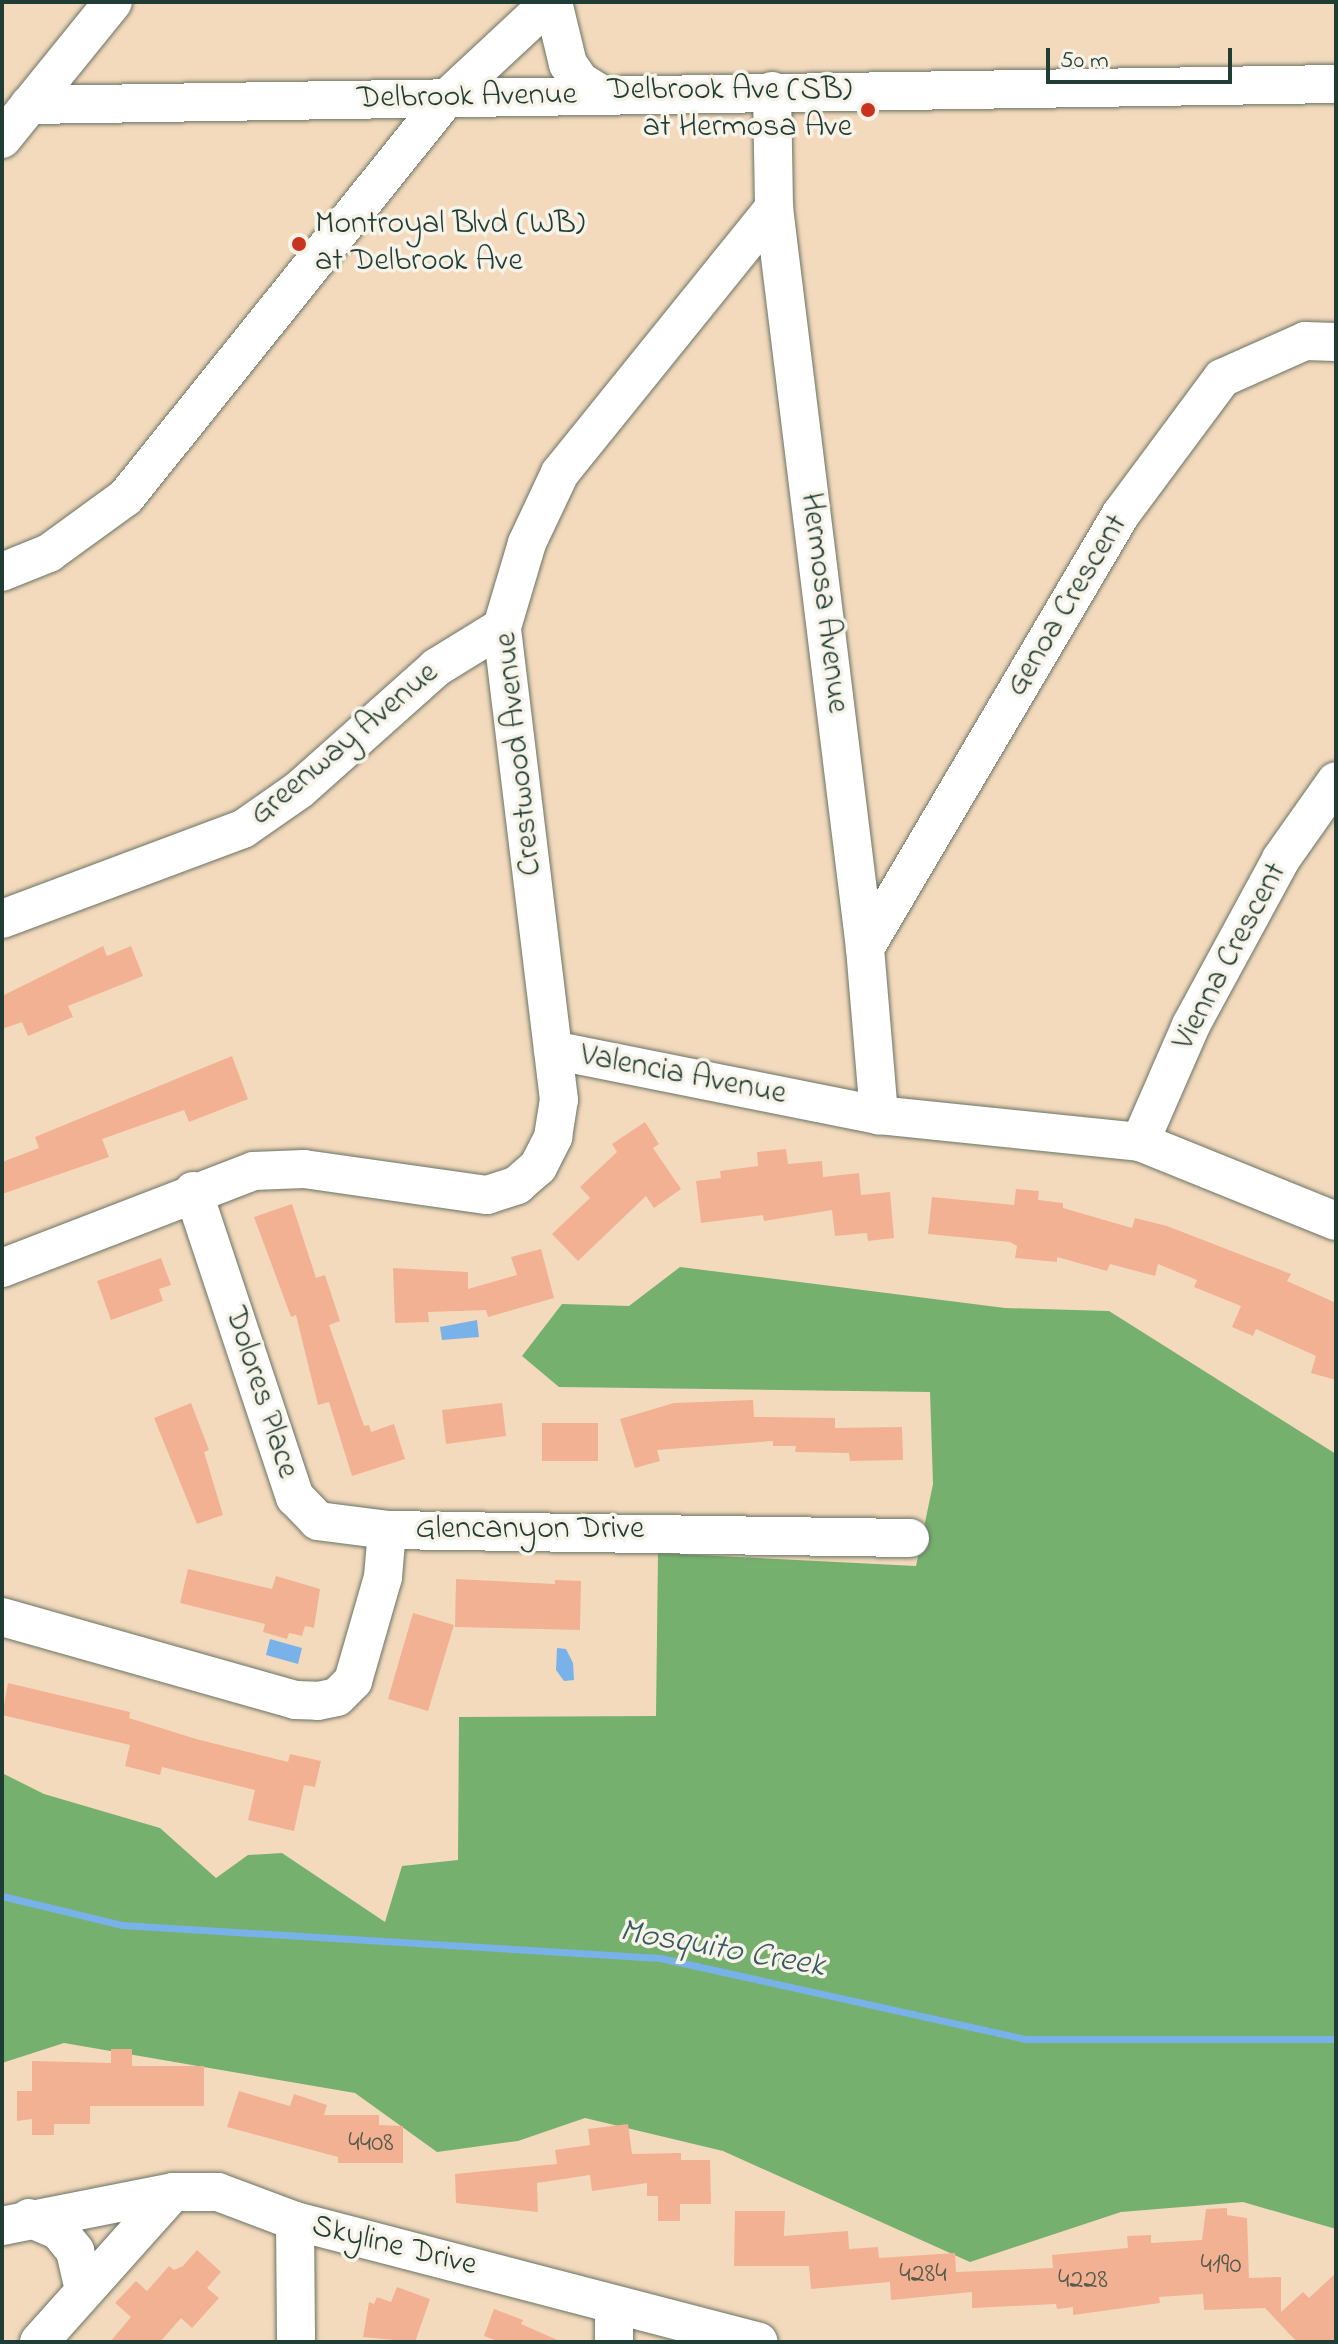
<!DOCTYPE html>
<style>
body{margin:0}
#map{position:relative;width:1338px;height:2344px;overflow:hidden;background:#f4dabd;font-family:"Indie Flower",sans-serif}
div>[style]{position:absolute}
.forest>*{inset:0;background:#76b06e}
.water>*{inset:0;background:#79b2e9}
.stream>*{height:7px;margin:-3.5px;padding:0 3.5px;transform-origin:3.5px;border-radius:3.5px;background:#79b2e9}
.building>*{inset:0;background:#f2b192}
.roads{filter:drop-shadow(0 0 2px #6a7464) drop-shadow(0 0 2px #6a7464)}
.minor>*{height:38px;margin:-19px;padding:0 19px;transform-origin:19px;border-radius:19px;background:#fff}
.dots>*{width:22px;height:22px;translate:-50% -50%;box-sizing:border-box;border:4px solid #f7f3e8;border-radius:50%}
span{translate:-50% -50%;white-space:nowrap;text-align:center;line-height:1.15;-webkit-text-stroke:7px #f7f3e8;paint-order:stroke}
.number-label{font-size:28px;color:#545a4c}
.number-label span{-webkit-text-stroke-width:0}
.poi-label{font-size:32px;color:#1f3d34}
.right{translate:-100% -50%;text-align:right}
.left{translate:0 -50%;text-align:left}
.street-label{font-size:32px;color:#1f3d34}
.water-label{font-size:34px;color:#365a61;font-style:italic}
.frame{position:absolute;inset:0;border:4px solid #1f3d34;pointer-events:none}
.scale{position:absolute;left:1046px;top:48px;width:186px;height:36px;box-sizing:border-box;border:4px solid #1f3d34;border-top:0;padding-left:10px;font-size:24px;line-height:28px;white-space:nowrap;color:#1f3d34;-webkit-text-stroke:6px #f7f3e8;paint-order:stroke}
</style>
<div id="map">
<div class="forest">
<i style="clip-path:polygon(680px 1267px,1005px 1308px,1109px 1311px,1336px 1454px,1336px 2229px,1243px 2202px,1121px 2212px,970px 2262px,723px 2151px,585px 2118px,518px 2141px,437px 2152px,355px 2093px,64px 2043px,2px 2063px,2px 1773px,44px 1794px,160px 1828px,216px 1878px,248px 1855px,282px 1853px,385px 1922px,402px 1866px,458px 1860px,459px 1717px,656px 1716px,658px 1553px,916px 1566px,933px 1484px,930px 1392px,559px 1387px,522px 1356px,562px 1304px,629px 1306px)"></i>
</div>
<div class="water">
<i style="clip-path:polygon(477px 1320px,479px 1337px,442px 1340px,440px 1327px)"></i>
<i style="clip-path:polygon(270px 1639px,302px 1648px,298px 1664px,266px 1655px)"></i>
<i style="clip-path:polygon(557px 1648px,566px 1649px,573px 1663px,574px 1680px,564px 1681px,556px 1670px)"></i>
</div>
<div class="stream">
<i style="left:2px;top:1896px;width:123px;rotate:13.6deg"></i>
<i style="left:122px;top:1925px;width:539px;rotate:3.51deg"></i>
<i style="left:660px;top:1958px;width:375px;rotate:12.5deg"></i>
<i style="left:1026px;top:2039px;width:310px"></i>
</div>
<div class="building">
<i style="clip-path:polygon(103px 946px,107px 956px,131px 946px,143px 976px,68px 1006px,73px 1017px,28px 1036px,22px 1022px,2px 1029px,2px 996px)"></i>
<i style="clip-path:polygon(232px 1056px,248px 1099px,189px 1122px,184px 1110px,102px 1139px,109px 1157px,2px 1194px,2px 1162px,39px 1148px,35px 1137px)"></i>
<i style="clip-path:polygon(645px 1122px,659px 1144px,653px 1148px,681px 1189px,654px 1208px,646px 1196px,578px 1261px,552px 1234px,590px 1198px,580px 1187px,617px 1152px,612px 1144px)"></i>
<i style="clip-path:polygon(786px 1149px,788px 1164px,822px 1161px,823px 1177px,859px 1173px,861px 1195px,890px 1192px,894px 1238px,868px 1241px,867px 1233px,835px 1236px,832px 1210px,764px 1221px,763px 1215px,701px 1223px,696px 1181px,721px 1178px,720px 1171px,758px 1166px,757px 1152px)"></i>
<i style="clip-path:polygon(1016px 1189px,1039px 1191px,1038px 1200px,1063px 1203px,1063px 1208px,1132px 1228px,1135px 1218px,1167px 1226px,1291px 1274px,1287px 1281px,1336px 1303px,1336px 1380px,1311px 1373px,1316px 1356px,1256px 1329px,1253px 1336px,1232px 1327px,1241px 1306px,1194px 1287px,1197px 1280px,1158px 1264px,1155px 1276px,1110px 1264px,1107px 1271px,1057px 1257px,1057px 1262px,1015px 1258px,1017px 1246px,1010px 1242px,928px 1234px,932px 1197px,1014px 1205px)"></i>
<i style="clip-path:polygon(292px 1204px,316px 1278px,325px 1275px,340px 1321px,329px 1325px,364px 1426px,369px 1425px,371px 1432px,394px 1424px,405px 1459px,352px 1476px,329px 1402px,318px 1405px,296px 1315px,291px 1317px,254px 1217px)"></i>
<i style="clip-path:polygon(541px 1249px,554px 1298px,488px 1317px,486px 1310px,428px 1312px,429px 1322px,395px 1323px,393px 1268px,468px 1272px,468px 1289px,517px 1275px,511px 1257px)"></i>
<i style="clip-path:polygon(161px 1258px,171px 1285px,159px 1289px,163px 1301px,111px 1320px,97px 1281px)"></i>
<i style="clip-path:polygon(753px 1400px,754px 1417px,835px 1418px,835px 1428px,902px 1427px,903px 1460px,850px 1461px,849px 1453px,795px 1452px,796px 1446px,773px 1446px,773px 1441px,657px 1450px,660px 1461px,635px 1468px,620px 1419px,674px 1403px)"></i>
<i style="clip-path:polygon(191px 1403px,209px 1450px,204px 1452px,223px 1515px,197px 1524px,154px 1418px)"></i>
<i style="clip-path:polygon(502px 1403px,506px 1436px,446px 1444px,442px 1410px)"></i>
<i style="clip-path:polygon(542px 1423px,598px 1423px,598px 1461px,542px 1461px)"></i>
<i style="clip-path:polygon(188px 1569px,272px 1589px,276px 1576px,320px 1589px,314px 1628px,305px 1626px,302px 1636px,289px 1633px,287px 1639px,263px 1632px,265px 1624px,180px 1603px)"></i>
<i style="clip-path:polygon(456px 1579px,555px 1584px,555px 1580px,581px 1581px,580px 1630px,455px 1627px)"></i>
<i style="clip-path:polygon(413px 1613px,454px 1625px,428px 1711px,388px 1699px)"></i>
<i style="clip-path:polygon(8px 1683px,130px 1712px,129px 1718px,196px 1739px,288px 1762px,290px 1754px,321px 1761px,315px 1787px,304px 1785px,294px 1831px,248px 1820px,255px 1790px,162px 1767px,160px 1775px,125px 1766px,130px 1745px,2px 1715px)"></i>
<i style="clip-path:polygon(111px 2049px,132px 2049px,132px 2066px,204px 2066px,204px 2106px,90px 2106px,90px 2124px,54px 2124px,54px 2135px,32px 2135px,32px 2119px,17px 2121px,17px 2091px,32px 2091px,32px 2061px,111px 2063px)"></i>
<i style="clip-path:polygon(239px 2091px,290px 2106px,294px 2094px,327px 2105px,324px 2115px,379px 2115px,379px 2125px,403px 2126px,403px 2163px,338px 2163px,338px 2157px,227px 2127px)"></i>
<i style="clip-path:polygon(628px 2124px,632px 2154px,681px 2153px,681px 2160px,710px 2160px,711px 2204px,680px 2204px,680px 2221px,658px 2221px,658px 2196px,647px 2196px,647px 2183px,592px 2191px,590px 2175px,537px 2183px,538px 2212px,456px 2203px,455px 2174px,557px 2164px,555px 2150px,590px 2145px,588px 2129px)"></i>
<i style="clip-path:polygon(1227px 2208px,1227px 2215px,1247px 2218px,1249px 2278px,1281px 2277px,1281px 2312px,1303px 2292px,1309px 2298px,1336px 2273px,1336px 2342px,1297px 2342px,1265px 2308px,1204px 2310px,1203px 2294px,1159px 2297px,1160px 2303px,1073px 2315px,1073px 2307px,1057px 2309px,1056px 2304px,972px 2308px,972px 2292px,891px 2300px,890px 2282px,811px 2289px,809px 2266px,734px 2266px,735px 2211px,785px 2211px,784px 2236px,848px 2231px,849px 2249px,878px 2247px,879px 2258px,955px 2253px,956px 2272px,1053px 2268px,1052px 2255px,1128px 2248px,1127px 2236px,1151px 2235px,1151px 2243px,1202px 2240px,1206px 2209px)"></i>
<i style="clip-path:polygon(197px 2250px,221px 2272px,207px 2288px,219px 2298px,192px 2328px,181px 2318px,160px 2342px,110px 2342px,131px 2317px,115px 2303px,136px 2281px,147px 2291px,169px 2266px,174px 2270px,183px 2266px)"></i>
<i style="clip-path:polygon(397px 2287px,430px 2299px,415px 2342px,363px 2337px,369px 2302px,374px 2304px,377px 2297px,391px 2302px)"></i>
<i style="clip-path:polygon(494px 2309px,523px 2320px,521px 2324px,562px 2342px,500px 2342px,484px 2336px)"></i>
</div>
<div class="roads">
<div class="minor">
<i style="left:553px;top:2px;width:64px;rotate:76.4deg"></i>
<i style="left:568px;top:64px;width:21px;rotate:55deg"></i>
<i style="left:580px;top:81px;width:26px;rotate:32deg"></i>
<i style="left:772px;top:91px;width:117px;rotate:89deg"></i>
<i style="left:774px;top:208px;width:746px;rotate:82.99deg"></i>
<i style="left:865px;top:948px;width:168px;rotate:85.2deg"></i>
<i style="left:29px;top:105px;width:1307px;rotate:-0.92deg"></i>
<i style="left:2px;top:139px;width:176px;rotate:-51deg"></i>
<i style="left:2px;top:572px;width:51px;rotate:-22deg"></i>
<i style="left:49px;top:553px;width:95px;rotate:-36deg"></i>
<i style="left:126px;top:497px;width:509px;rotate:-51.22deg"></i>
<i style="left:445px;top:100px;width:144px;rotate:-43deg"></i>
<i style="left:2px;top:919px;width:257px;rotate:-20.5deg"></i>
<i style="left:243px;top:829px;width:68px;rotate:-34.9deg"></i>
<i style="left:299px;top:790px;width:185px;rotate:-41.7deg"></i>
<i style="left:437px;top:667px;width:76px;rotate:-31.6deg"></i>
<i style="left:865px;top:948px;width:504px;rotate:-59.47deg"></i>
<i style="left:1121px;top:514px;width:169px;rotate:-53.4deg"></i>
<i style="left:1222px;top:378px;width:91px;rotate:-24deg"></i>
<i style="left:1305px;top:341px;width:31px;rotate:2deg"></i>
<i style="left:553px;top:1050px;width:332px;rotate:11.3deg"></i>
<i style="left:879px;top:1115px;width:262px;rotate:5.9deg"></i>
<i style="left:1140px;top:1142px;width:211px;rotate:22deg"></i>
<i style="left:1140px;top:1142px;width:128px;rotate:-66.4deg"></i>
<i style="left:1191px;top:1025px;width:189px;rotate:-61.5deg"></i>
<i style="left:1281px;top:859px;width:95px;rotate:-54.8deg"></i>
<i style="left:193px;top:1191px;width:323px;rotate:71.6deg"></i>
<i style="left:295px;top:1497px;width:33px;rotate:46deg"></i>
<i style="left:318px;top:1521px;width:70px;rotate:7.4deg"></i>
<i style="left:2px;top:1268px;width:269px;rotate:-21.1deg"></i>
<i style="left:253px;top:1171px;width:51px;rotate:-2.2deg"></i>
<i style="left:304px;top:1169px;width:185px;rotate:8.1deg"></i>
<i style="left:487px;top:1195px;width:32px;rotate:-18deg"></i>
<i style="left:517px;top:1185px;width:28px;rotate:-41deg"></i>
<i style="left:538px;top:1167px;width:34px;rotate:-63deg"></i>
<i style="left:553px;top:1137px;width:37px;rotate:-81deg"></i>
<i style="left:559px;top:1100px;width:476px;rotate:-96.9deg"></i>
<i style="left:502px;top:627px;width:88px;rotate:-73.4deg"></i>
<i style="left:527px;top:543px;width:77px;rotate:-64.8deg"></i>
<i style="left:560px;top:473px;width:341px;rotate:-51.1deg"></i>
<i style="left:2px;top:1617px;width:305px;rotate:15.8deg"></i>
<i style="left:295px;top:1700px;width:23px;rotate:2deg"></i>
<i style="left:318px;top:1701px;width:19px;rotate:-12deg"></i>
<i style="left:337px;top:1697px;width:23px;rotate:-45deg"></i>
<i style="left:353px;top:1681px;width:108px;rotate:-73.9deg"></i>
<i style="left:383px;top:1577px;width:47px;rotate:-85.1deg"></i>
<i style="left:387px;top:1530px;width:523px;rotate:0.88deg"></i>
<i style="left:29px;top:2218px;width:33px;rotate:23deg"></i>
<i style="left:59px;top:2231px;width:26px;rotate:51deg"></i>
<i style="left:75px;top:2251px;width:40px;rotate:77deg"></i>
<i style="left:295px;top:2221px;width:121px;rotate:89.5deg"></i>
<i style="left:2px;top:2226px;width:174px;rotate:-11.2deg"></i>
<i style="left:173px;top:2192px;width:45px"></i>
<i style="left:218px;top:2192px;width:82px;rotate:20.6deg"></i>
<i style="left:295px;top:2221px;width:479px;rotate:14.6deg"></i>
<i style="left:39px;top:2342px;width:201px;rotate:-48.2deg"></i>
<i style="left:614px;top:2342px;width:37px;rotate:-90deg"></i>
</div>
</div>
<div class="dots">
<i style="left:868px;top:110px;background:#c8321e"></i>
<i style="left:299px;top:244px;background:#c8321e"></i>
</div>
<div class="number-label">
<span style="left:371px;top:2144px">4408</span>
<span style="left:1221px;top:2266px">4190</span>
<span style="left:923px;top:2275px">4284</span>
<span style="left:1083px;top:2281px">4228</span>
</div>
<div class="poi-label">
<span class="right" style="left:852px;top:110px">Delbrook Ave (SB)<br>at Hermosa Ave</span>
<span class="left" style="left:315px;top:244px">Montroyal Blvd (WB)<br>at Delbrook Ave</span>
</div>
<div class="street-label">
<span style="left:467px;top:98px;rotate:-1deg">Delbrook Avenue</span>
<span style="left:823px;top:603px;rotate:83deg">Hermosa Avenue</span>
<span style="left:1068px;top:606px;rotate:-59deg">Genoa Crescent</span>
<span style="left:345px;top:745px;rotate:-40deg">Greenway Avenue</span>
<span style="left:520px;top:754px;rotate:-96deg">Crestwood Avenue</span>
<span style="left:1231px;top:957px;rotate:-62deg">Vienna Crescent</span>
<span style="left:683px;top:1076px;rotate:11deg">Valencia Avenue</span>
<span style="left:260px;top:1393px;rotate:72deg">Dolores Place</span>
<span style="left:530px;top:1530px">Glencanyon Drive</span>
<span style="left:394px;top:2247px;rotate:14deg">Skyline Drive</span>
</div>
<div class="water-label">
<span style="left:722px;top:1950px;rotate:10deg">Mosquito Creek</span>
</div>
<div class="frame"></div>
<div class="scale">50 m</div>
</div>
